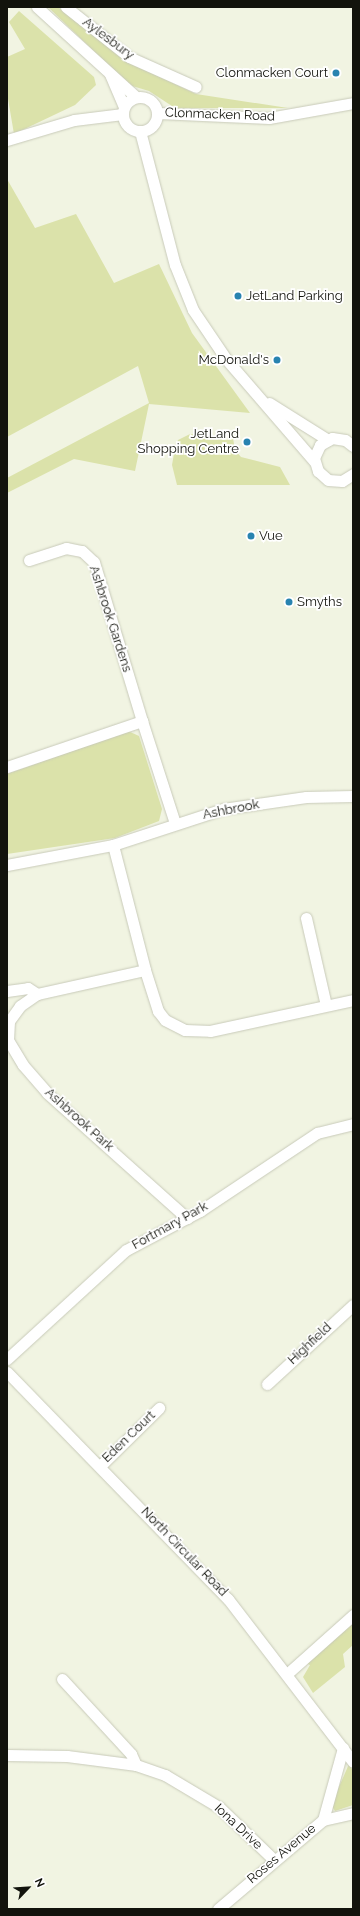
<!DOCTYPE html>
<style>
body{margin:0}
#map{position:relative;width:360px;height:1916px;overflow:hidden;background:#f1f4e2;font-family:Raleway,sans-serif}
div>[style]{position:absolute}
.green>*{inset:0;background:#dbe2aa}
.roads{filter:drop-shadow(0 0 1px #c8cab9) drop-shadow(0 0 1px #c8cab9)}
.minor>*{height:11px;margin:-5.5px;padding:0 5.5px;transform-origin:5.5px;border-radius:5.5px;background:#fff}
.minor>.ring{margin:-5.5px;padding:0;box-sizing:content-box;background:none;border:11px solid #fff;border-radius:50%}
.dots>*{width:11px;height:11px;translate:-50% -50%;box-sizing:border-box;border:2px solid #fff;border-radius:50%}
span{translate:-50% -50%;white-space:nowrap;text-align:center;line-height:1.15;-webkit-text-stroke:3.5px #fff;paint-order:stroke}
.street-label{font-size:13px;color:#12130c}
.poi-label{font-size:13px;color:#12130c}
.right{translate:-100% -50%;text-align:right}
.left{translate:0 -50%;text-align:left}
.frame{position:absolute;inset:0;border:8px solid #12130c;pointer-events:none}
.north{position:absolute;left:8px;top:1868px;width:40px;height:40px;-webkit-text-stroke:3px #fff;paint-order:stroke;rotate:65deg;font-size:11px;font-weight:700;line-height:16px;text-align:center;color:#12130c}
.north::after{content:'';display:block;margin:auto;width:14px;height:18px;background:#12130c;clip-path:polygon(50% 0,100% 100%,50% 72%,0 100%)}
</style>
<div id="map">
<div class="green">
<i style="clip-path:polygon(48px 7px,58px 7px,126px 61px,196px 94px,288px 108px,175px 108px,149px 91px,129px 85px)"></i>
<i style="clip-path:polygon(19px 11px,94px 77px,96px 85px,75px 105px,14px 134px,7px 93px,7px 57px,25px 49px,9px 22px)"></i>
<i style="clip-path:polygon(7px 179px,35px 228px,76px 214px,114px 283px,159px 264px,192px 333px,250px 413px,149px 404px,135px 471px,74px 459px,7px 493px,7px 478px,149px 403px,138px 366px,7px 437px)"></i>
<i style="clip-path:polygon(190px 434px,233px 438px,235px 450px,241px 457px,280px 467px,290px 485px,177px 485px,172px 465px,175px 448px,178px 440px)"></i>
<i style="clip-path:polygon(128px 731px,139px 736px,162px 809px,159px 821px,115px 838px,7px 854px,7px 774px)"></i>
<i style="clip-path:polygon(353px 1622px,353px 1645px,343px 1654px,345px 1667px,313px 1693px,303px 1677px,310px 1665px,306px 1663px)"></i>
<i style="clip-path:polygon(349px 1764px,353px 1771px,353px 1805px,335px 1811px,331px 1805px)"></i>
</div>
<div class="roads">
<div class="minor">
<i style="left:37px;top:7px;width:134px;rotate:42.3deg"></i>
<i style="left:66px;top:7px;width:80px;rotate:38.4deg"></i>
<i style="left:129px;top:57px;width:73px;rotate:24.1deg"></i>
<i style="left:110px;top:74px;width:36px;rotate:67deg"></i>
<i class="ring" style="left:123px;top:97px;width:23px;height:23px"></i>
<i style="left:158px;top:113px;width:111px;rotate:2.6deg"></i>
<i style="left:269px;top:118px;width:85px;rotate:-10.1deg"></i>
<i style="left:140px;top:131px;width:138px;rotate:75.4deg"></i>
<i style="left:175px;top:265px;width:48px;rotate:68.2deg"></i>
<i style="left:193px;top:310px;width:59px;rotate:56deg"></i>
<i style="left:226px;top:359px;width:135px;rotate:49.2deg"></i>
<i style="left:7px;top:140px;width:70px;rotate:-16.6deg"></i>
<i style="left:74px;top:120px;width:49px;rotate:-7deg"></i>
<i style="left:269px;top:403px;width:70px;rotate:32.1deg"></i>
<i style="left:353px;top:446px;width:10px;rotate:-143deg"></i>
<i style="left:345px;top:440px;width:13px;rotate:-171deg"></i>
<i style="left:332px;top:438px;width:14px;rotate:150deg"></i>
<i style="left:320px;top:445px;width:14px;rotate:115deg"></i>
<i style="left:314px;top:458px;width:14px;rotate:73deg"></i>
<i style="left:318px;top:471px;width:13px;rotate:42deg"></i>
<i style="left:328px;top:480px;width:14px;rotate:4deg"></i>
<i style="left:342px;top:481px;width:13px;rotate:-32deg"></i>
<i style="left:29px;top:560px;width:39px;rotate:-18deg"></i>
<i style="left:66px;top:548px;width:16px;rotate:11deg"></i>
<i style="left:82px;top:551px;width:16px;rotate:43deg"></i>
<i style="left:94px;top:562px;width:166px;rotate:73.2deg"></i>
<i style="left:7px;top:767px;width:143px;rotate:-18.8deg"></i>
<i style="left:142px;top:721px;width:107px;rotate:72.1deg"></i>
<i style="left:353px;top:796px;width:47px;rotate:178.8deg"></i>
<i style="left:306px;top:797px;width:84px;rotate:171.8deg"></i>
<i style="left:223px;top:809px;width:116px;rotate:161.9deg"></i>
<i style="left:113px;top:845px;width:129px;rotate:75.6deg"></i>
<i style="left:145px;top:970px;width:43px;rotate:72.4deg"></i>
<i style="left:158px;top:1011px;width:11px;rotate:52deg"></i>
<i style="left:165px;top:1020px;width:22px;rotate:27deg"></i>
<i style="left:185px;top:1030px;width:25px;rotate:2deg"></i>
<i style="left:210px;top:1031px;width:146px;rotate:-12.2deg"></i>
<i style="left:7px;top:865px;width:108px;rotate:-10.7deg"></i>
<i style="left:306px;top:918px;width:89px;rotate:77.1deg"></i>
<i style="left:145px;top:970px;width:111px;rotate:167.5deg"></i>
<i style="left:37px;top:994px;width:21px;rotate:145deg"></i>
<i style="left:20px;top:1006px;width:19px;rotate:126deg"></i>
<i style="left:9px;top:1021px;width:19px;rotate:93deg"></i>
<i style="left:8px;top:1040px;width:29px;rotate:59deg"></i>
<i style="left:23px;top:1065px;width:37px;rotate:49deg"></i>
<i style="left:47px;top:1093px;width:188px;rotate:41.8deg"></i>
<i style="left:7px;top:991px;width:21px;rotate:-8deg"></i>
<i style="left:28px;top:988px;width:11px;rotate:34deg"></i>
<i style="left:7px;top:1359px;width:161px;rotate:-42.5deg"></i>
<i style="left:126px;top:1250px;width:84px;rotate:-27.8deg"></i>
<i style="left:200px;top:1211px;width:141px;rotate:-33.7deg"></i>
<i style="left:317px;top:1133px;width:37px;rotate:-14deg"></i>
<i style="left:7px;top:1372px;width:317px;rotate:45.8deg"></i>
<i style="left:228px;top:1599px;width:205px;rotate:52.5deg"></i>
<i style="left:267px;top:1384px;width:117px;rotate:-42.6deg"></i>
<i style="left:100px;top:1466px;width:83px;rotate:-44.5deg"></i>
<i style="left:288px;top:1673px;width:87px;rotate:-41.7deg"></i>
<i style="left:62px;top:1679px;width:102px;rotate:47.4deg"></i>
<i style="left:131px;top:1754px;width:12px;rotate:66deg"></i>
<i style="left:7px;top:1755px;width:60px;rotate:1deg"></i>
<i style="left:67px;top:1756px;width:70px;rotate:7.4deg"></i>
<i style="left:136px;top:1765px;width:31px;rotate:19deg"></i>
<i style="left:165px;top:1775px;width:63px;rotate:30.7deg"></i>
<i style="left:219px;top:1807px;width:76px;rotate:43.9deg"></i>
<i style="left:323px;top:1820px;width:75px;rotate:-74.5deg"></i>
<i style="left:218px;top:1909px;width:138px;rotate:-40.3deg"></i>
<i style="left:323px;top:1820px;width:31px;rotate:-13deg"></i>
</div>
</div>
<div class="dots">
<i style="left:336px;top:73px;background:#2883b0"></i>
<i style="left:238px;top:296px;background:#2883b0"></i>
<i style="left:277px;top:360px;background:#2883b0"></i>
<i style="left:247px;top:442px;background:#2883b0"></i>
<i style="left:251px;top:536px;background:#2883b0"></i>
<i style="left:289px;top:602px;background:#2883b0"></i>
</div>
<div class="street-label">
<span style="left:108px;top:39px;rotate:37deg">Aylesbury</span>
<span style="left:220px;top:115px;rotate:2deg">Clonmacken Road</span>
<span style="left:110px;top:619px;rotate:72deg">Ashbrook Gardens</span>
<span style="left:231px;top:810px;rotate:-11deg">Ashbrook</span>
<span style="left:79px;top:1120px;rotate:42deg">Ashbrook Park</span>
<span style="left:170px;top:1226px;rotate:-29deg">Fortmary Park</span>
<span style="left:310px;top:1344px;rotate:-43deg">Highfield</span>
<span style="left:129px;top:1437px;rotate:-44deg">Eden Court</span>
<span style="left:184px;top:1552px;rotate:46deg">North Circular Road</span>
<span style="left:238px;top:1827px;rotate:43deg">Iona Drive</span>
<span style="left:282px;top:1854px;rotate:-40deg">Roses Avenue</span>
</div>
<div class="poi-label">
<span class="right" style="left:328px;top:73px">Clonmacken Court</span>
<span class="left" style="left:246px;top:296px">JetLand Parking</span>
<span class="right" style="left:269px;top:360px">McDonald's</span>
<span class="right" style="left:239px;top:442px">JetLand<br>Shopping Centre</span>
<span class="left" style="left:259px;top:536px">Vue</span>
<span class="left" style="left:297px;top:602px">Smyths</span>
</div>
<div class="frame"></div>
<div class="north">N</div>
</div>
